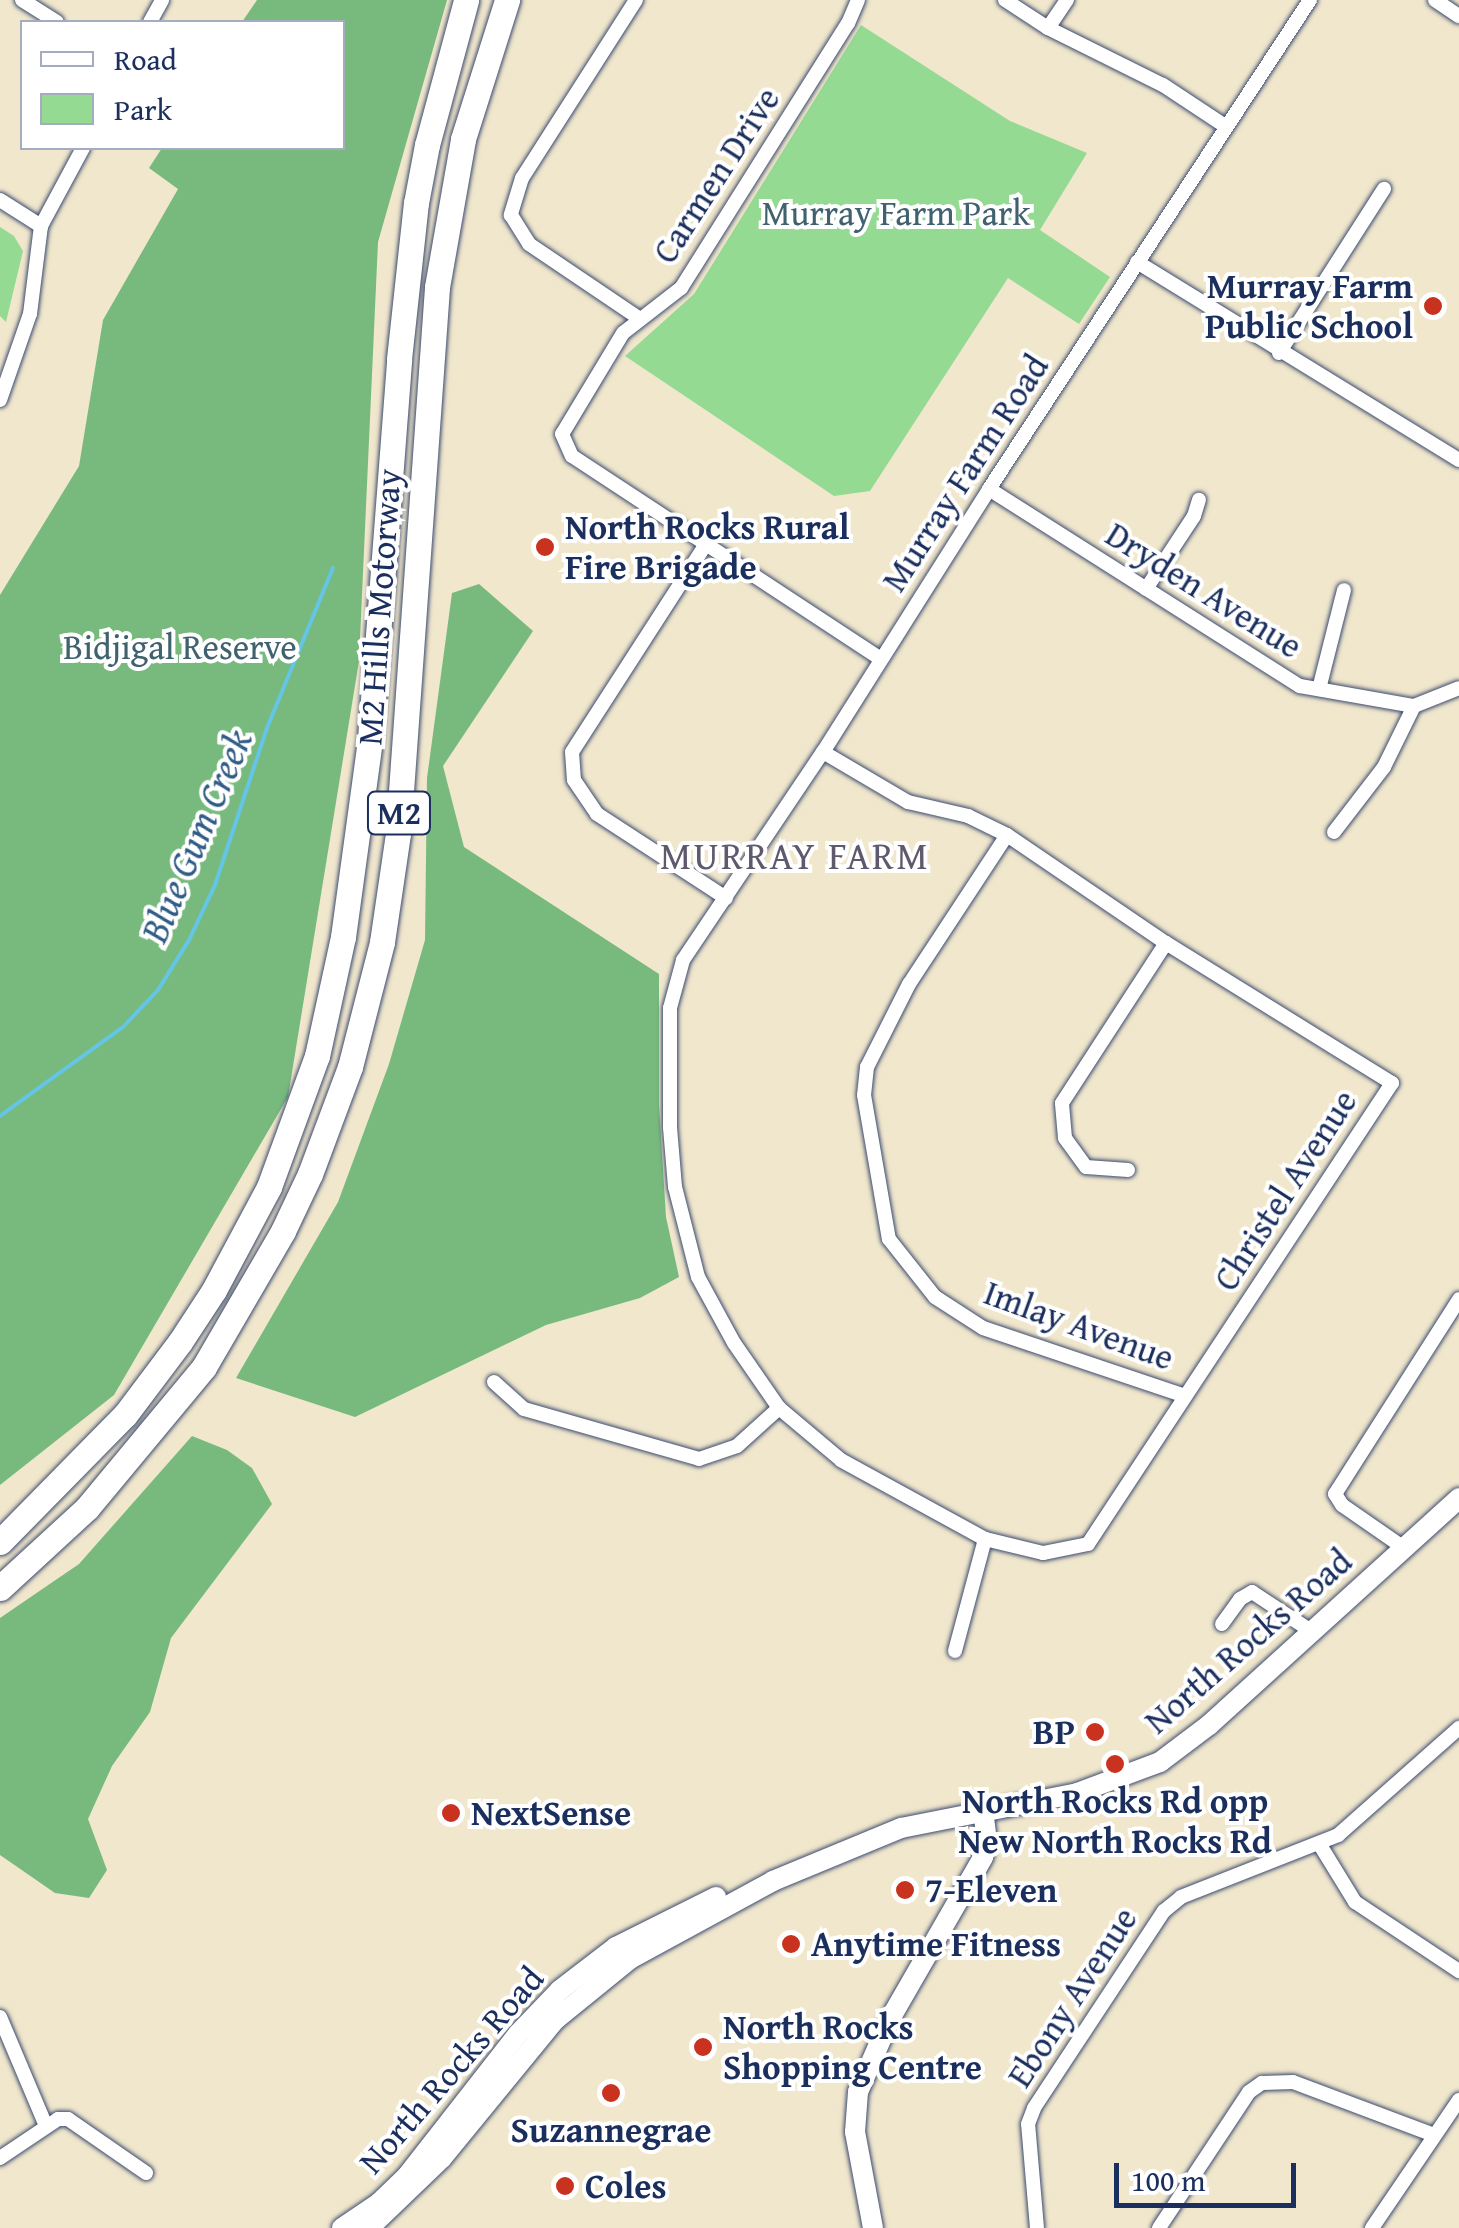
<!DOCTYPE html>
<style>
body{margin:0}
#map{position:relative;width:1459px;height:2228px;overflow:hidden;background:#f1e7cd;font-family:"Gentium Book Plus",serif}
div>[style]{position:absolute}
.green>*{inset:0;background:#95da93}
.forest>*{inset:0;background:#78ba7d}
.stream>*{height:4px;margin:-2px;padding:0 2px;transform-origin:2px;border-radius:2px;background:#65c5e4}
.roads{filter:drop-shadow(0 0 2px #3b4b6f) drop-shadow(0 0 2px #3b4b6f)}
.street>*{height:14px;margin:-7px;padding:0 7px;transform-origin:7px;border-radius:7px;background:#fff}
.secondary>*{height:20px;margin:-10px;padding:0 10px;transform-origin:10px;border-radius:10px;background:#fff}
.highway>*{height:25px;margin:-12.5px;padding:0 12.5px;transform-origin:12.5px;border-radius:12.5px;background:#fff}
.dots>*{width:28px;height:28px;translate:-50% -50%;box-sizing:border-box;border:5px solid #fff;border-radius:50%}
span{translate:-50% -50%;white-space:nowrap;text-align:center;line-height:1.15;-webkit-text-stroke:8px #fff;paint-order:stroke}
.shield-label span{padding:2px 8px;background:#fff;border:2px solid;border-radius:8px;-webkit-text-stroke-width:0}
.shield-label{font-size:32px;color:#1b2f5e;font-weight:700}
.street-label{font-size:35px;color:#1b2f5e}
.park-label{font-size:35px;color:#40626e}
.poi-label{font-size:35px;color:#1b2f5e;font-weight:700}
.right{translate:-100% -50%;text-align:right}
.left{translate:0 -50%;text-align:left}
.water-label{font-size:38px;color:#315c86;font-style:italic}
.neighbourhood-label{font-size:38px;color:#5e596d;letter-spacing:2.5px}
.legend{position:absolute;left:20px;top:20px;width:325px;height:130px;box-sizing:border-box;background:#fff;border:2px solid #a4acbf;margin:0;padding:12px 18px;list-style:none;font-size:30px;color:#1b2f5e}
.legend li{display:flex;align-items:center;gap:20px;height:50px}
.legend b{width:50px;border:2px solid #a4acbf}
.scale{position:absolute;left:1114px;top:2163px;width:182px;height:45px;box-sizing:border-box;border:5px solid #1b2f5e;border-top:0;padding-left:12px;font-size:30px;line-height:35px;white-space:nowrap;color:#1b2f5e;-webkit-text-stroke:8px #fff;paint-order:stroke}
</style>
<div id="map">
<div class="green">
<i style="clip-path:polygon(861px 25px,1010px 121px,1087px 153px,1040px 230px,1110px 277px,1079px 324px,1008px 278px,870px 491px,834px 496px,625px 356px,694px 294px)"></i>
<i style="clip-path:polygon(0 227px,14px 236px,23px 251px,6px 322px,0 316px)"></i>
</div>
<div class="forest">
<i style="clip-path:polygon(257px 0,447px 0,378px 242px,359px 661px,288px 1097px,114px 1395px,0 1485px,0 595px,79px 466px,103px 320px,178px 189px,149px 168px,162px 148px,342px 148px,342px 22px,242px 22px)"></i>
<i style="clip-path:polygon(479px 584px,533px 631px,443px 766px,464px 847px,659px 974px,659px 1104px,666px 1217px,679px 1277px,640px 1298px,546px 1325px,355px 1417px,236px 1378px,338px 1202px,389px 1064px,425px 940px,427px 778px,452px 593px)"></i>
<i style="clip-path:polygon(192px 1436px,227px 1450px,252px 1468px,272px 1504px,171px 1638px,150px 1712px,112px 1766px,88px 1819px,107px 1870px,89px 1898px,55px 1893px,0 1855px,0 1618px,79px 1564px)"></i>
</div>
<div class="stream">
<i style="left:0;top:1116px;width:152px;rotate:-35.9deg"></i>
<i style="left:123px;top:1027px;width:51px;rotate:-46.6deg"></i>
<i style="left:158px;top:990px;width:59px;rotate:-58.2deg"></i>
<i style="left:189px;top:940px;width:61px;rotate:-64.7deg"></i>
<i style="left:215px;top:885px;width:165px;rotate:-71.7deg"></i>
<i style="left:267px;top:728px;width:173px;rotate:-67.6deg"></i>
</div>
<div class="roads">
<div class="street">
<i style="left:22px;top:0;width:41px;rotate:32.2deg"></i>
<i style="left:636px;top:0;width:211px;rotate:122.6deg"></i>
<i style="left:522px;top:178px;width:39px;rotate:107deg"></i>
<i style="left:511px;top:215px;width:34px;rotate:58deg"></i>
<i style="left:529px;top:244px;width:134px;rotate:34deg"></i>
<i style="left:858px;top:0;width:25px;rotate:113deg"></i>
<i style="left:848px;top:23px;width:313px;rotate:122.2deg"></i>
<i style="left:681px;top:288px;width:73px;rotate:142.2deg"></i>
<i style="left:623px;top:333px;width:118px;rotate:121.1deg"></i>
<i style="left:562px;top:434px;width:24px;rotate:66deg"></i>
<i style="left:572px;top:456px;width:368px;rotate:33.3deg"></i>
<i style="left:1005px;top:0;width:51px;rotate:33.1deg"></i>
<i style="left:1048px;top:28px;width:128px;rotate:26.4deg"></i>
<i style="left:1163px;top:85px;width:74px;rotate:33.5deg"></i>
<i style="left:1435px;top:0;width:29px;rotate:34deg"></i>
<i style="left:150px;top:22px;width:25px;rotate:-61deg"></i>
<i style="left:1048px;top:28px;width:34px;rotate:-56deg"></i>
<i style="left:0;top:200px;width:49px;rotate:32.4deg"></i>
<i style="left:1137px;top:262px;width:378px;rotate:31.6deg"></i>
<i style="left:1279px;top:353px;width:195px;rotate:-57.4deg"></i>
<i style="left:0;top:400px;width:91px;rotate:-70.8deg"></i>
<i style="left:30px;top:314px;width:89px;rotate:-82.9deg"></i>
<i style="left:41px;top:226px;width:89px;rotate:-61.7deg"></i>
<i style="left:989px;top:489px;width:368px;rotate:32.4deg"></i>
<i style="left:1300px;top:686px;width:116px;rotate:10deg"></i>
<i style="left:1414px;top:706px;width:48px;rotate:-21.8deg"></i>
<i style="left:706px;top:544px;width:247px;rotate:122.8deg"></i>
<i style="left:572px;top:752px;width:28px;rotate:86deg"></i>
<i style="left:574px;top:780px;width:41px;rotate:55.9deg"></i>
<i style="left:597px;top:814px;width:154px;rotate:33.1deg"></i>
<i style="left:1146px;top:589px;width:87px;rotate:-56.7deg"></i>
<i style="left:1194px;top:516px;width:17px;rotate:-73deg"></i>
<i style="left:1319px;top:689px;width:102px;rotate:-75.8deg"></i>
<i style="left:823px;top:752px;width:99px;rotate:30.5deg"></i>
<i style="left:908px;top:802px;width:62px;rotate:13.1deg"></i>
<i style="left:968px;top:816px;width:43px;rotate:26deg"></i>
<i style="left:1007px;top:835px;width:192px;rotate:34.2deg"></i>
<i style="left:1166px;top:943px;width:266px;rotate:31.8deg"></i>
<i style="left:1392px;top:1083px;width:552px;rotate:123.4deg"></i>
<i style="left:1088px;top:1544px;width:46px;rotate:168.7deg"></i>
<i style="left:1043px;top:1553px;width:60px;rotate:-166.4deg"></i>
<i style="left:985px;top:1539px;width:164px;rotate:-151.3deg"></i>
<i style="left:841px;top:1460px;width:81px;rotate:-140deg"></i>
<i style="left:779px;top:1408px;width:79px;rotate:-124.7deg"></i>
<i style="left:734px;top:1343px;width:75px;rotate:-118.6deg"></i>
<i style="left:698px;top:1277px;width:93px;rotate:-104.3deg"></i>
<i style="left:675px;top:1187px;width:60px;rotate:-94.8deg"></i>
<i style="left:670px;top:1127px;width:119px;rotate:-90deg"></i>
<i style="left:670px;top:1008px;width:50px;rotate:-74.8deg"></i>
<i style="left:683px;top:960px;width:251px;rotate:-56.1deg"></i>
<i style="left:823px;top:752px;width:311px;rotate:-57.7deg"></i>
<i style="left:989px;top:489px;width:585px;rotate:-56.72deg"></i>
<i style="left:1334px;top:832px;width:82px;rotate:-52.4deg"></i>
<i style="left:1384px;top:767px;width:68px;rotate:-63.8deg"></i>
<i style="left:1007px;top:835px;width:178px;rotate:123.3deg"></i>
<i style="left:909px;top:984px;width:93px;rotate:116.8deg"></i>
<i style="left:867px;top:1067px;width:28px;rotate:96deg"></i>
<i style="left:864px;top:1095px;width:146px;rotate:80.2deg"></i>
<i style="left:889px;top:1239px;width:74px;rotate:51.6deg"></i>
<i style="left:935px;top:1297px;width:57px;rotate:32.9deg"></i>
<i style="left:983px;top:1328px;width:213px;rotate:18.6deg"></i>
<i style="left:1128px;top:1170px;width:42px;rotate:-175.9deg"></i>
<i style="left:1086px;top:1167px;width:36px;rotate:-126deg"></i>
<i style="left:1065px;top:1138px;width:35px;rotate:-95deg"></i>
<i style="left:1062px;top:1103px;width:191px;rotate:-57deg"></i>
<i style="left:494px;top:1382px;width:40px;rotate:42deg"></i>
<i style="left:524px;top:1409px;width:182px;rotate:15.9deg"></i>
<i style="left:699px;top:1459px;width:40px;rotate:-18.9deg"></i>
<i style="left:737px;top:1446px;width:57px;rotate:-42.1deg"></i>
<i style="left:1404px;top:1548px;width:75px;rotate:-145.3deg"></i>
<i style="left:1342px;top:1505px;width:13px;rotate:-122deg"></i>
<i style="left:1335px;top:1494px;width:231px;rotate:-57.5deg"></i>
<i style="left:1222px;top:1624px;width:31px;rotate:-54deg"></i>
<i style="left:1240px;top:1599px;width:14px;rotate:-30deg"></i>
<i style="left:1252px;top:1592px;width:71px;rotate:33.5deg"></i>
<i style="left:955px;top:1651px;width:116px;rotate:-75deg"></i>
<i style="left:1320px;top:1845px;width:67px;rotate:58.4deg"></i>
<i style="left:1355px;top:1902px;width:125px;rotate:33.6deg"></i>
<i style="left:0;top:2017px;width:118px;rotate:67.1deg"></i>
<i style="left:0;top:2158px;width:70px;rotate:-33.9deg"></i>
<i style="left:58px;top:2119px;width:10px"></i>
<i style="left:68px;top:2119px;width:95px;rotate:34.7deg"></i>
<i style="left:1037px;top:2228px;width:104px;rotate:-94.9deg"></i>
<i style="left:1028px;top:2124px;width:17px;rotate:-69deg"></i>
<i style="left:1034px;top:2108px;width:236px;rotate:-56.6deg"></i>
<i style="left:1164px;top:1911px;width:22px;rotate:-39deg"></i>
<i style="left:1181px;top:1897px;width:169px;rotate:-21.5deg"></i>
<i style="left:1338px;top:1835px;width:162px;rotate:-41.5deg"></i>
<i style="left:1159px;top:2228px;width:163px;rotate:-56.5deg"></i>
<i style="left:1249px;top:2092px;width:16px;rotate:-35deg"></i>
<i style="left:1262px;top:2083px;width:31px;rotate:-2deg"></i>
<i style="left:1293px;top:2082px;width:151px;rotate:20.6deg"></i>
<i style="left:1372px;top:2228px;width:155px;rotate:-55.8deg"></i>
</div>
<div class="secondary">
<i style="left:342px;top:2228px;width:45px;rotate:-34deg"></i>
<i style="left:379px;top:2203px;width:39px;rotate:-44deg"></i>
<i style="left:407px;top:2176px;width:180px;rotate:-52deg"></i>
<i style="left:518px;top:2034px;width:61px;rotate:-46.3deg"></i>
<i style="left:560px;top:1990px;width:71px;rotate:-37.5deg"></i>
<i style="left:616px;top:1947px;width:112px;rotate:-26.6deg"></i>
<i style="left:369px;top:2228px;width:101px;rotate:-43.8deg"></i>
<i style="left:442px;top:2158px;width:178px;rotate:-50.7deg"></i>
<i style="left:555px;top:2020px;width:97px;rotate:-39.1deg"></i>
<i style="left:630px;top:1959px;width:163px;rotate:-28.6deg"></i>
<i style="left:773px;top:1881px;width:139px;rotate:-22.5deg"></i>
<i style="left:901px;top:1828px;width:179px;rotate:-11.2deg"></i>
<i style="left:1077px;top:1793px;width:89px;rotate:-20.5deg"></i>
<i style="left:1160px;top:1762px;width:61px;rotate:-37.1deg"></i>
<i style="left:1209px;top:1725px;width:338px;rotate:-42.2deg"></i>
<i style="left:873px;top:2228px;width:98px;rotate:-100.6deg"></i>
<i style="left:855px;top:2132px;width:40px;rotate:-85.7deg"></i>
<i style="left:858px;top:2092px;width:80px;rotate:-66.3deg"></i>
<i style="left:890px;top:2019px;width:187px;rotate:-60.1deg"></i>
<i style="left:983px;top:1857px;width:16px;rotate:-75deg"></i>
<i style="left:987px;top:1842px;width:32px;rotate:-97deg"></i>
</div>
<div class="highway">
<i style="left:0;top:1542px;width:178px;rotate:-45.5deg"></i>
<i style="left:125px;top:1415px;width:91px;rotate:-53deg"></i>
<i style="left:180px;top:1342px;width:62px;rotate:-56.8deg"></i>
<i style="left:214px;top:1290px;width:117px;rotate:-61.9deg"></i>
<i style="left:269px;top:1187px;width:140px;rotate:-69.9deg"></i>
<i style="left:317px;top:1056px;width:122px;rotate:-77.7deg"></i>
<i style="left:343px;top:937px;width:200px;rotate:-82.2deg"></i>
<i style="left:370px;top:739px;width:381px;rotate:-85.6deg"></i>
<i style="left:399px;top:359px;width:157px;rotate:-83.8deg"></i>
<i style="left:416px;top:203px;width:59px;rotate:-79.3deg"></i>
<i style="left:427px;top:145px;width:150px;rotate:-74.9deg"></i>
<i style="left:0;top:1588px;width:118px;rotate:-42.6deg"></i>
<i style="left:87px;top:1508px;width:183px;rotate:-50.3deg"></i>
<i style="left:204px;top:1367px;width:157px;rotate:-59.8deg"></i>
<i style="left:283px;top:1231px;width:63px;rotate:-64.7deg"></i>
<i style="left:310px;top:1174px;width:114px;rotate:-69.5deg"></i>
<i style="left:350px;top:1067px;width:129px;rotate:-75.6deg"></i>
<i style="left:382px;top:942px;width:110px;rotate:-81.6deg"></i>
<i style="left:398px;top:833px;width:547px;rotate:-85.91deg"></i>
<i style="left:437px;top:287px;width:150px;rotate:-80deg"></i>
<i style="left:463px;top:139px;width:146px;rotate:-72.4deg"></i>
</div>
</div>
<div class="dots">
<i style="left:1433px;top:306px;background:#c8321e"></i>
<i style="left:545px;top:547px;background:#c8321e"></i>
<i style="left:1095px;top:1732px;background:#c8321e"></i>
<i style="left:1115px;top:1764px;background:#c8321e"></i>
<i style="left:451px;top:1813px;background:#c8321e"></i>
<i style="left:905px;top:1890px;background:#c8321e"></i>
<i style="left:791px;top:1944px;background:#c8321e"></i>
<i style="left:703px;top:2047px;background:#c8321e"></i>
<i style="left:611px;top:2093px;background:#c8321e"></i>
<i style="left:565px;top:2186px;background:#c8321e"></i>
</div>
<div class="shield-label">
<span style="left:399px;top:813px">M2</span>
</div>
<div class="street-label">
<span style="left:716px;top:175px;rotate:-57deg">Carmen Drive</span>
<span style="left:965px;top:473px;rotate:-57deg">Murray Farm Road</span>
<span style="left:1204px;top:590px;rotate:32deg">Dryden Avenue</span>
<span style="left:379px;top:607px;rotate:-86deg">M2 Hills Motorway</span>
<span style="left:1285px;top:1190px;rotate:-57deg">Christel Avenue</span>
<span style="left:1079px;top:1325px;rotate:20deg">Imlay Avenue</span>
<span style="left:1248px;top:1641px;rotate:-41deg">North Rocks Road</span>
<span style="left:1072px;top:1997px;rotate:-57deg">Ebony Avenue</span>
<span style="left:451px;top:2070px;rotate:-49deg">North Rocks Road</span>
</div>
<div class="park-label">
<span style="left:896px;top:213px">Murray Farm Park</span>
<span style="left:180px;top:647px">Bidjigal Reserve</span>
</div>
<div class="poi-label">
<span class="right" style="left:1413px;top:306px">Murray Farm<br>Public School</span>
<span class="left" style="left:565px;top:547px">North Rocks Rural<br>Fire Brigade</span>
<span class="right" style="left:1075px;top:1732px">BP</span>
<span style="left:1115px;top:1821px">North Rocks Rd opp<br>New North Rocks Rd</span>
<span class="left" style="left:471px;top:1813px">NextSense</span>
<span class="left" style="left:925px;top:1890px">7-Eleven</span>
<span class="left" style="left:811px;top:1944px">Anytime Fitness</span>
<span class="left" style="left:723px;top:2047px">North Rocks<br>Shopping Centre</span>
<span style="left:611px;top:2130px">Suzannegrae</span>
<span class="left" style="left:585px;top:2186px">Coles</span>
</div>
<div class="water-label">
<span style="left:196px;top:836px;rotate:-67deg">Blue Gum Creek</span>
</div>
<div class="neighbourhood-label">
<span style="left:795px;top:856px">MURRAY FARM</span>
</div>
<ul class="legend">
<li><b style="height:12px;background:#fff"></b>Road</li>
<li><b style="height:28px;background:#95da93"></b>Park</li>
</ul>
<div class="scale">100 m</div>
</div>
